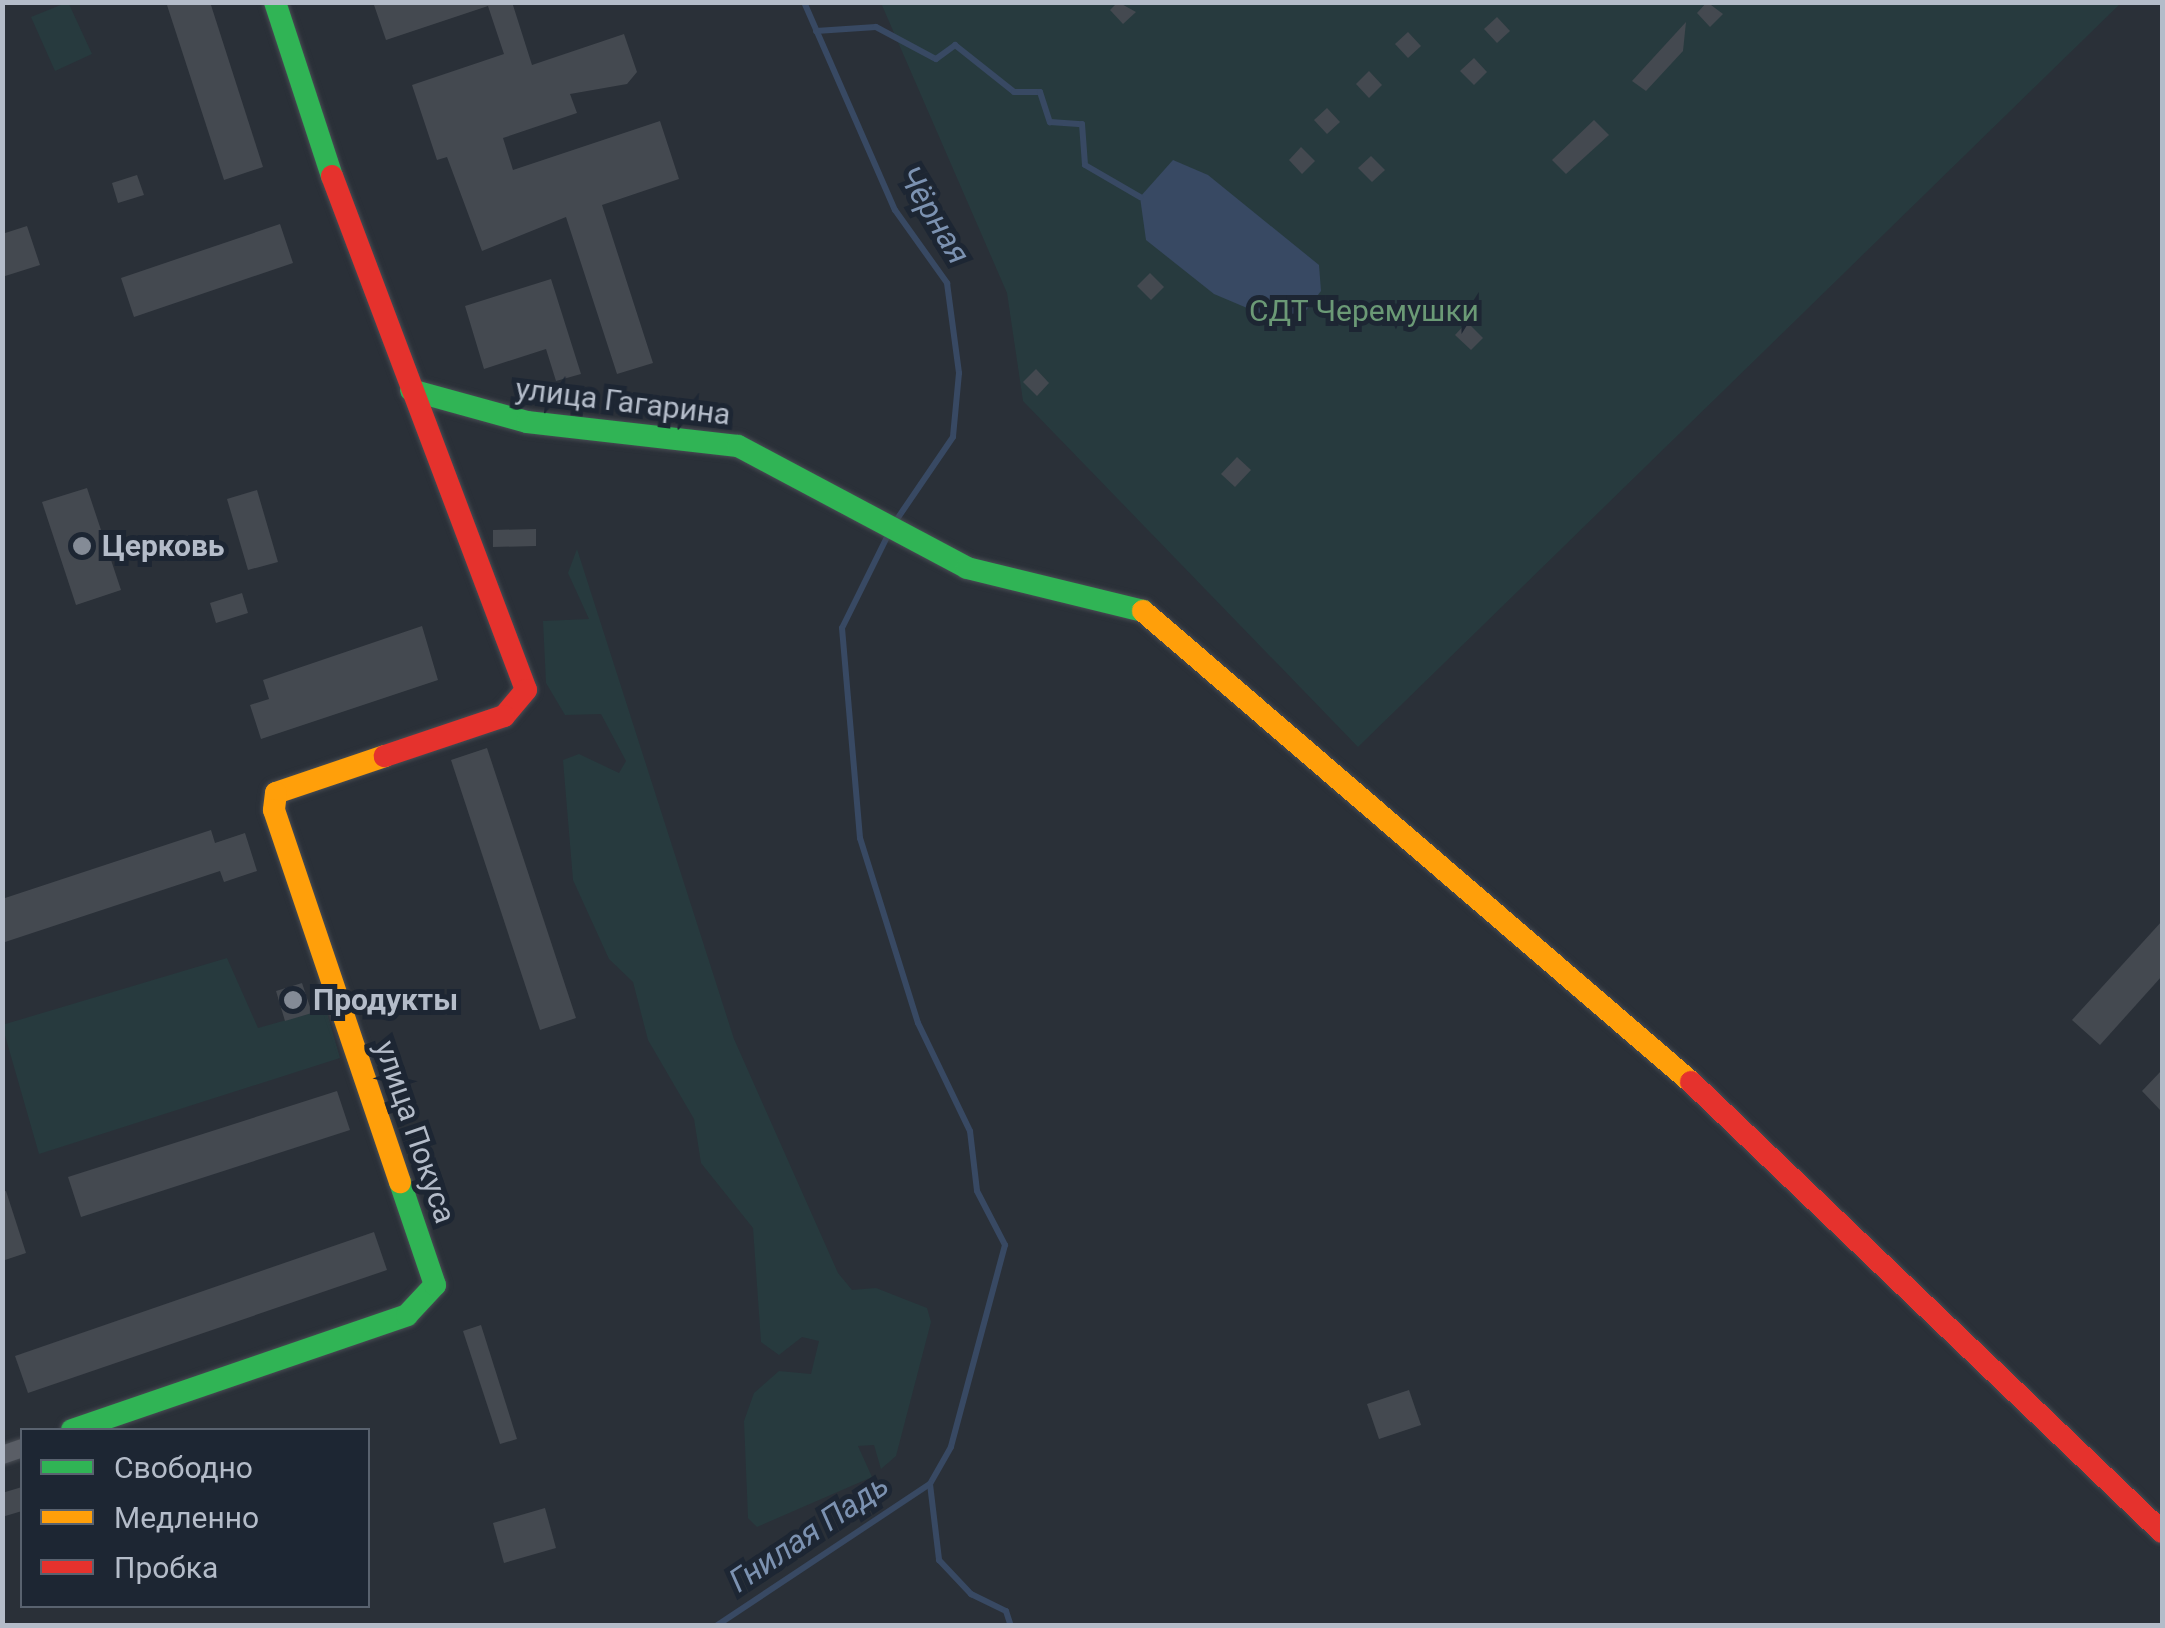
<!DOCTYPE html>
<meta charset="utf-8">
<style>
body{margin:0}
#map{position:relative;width:2165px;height:1628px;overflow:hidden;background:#2a3038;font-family:Roboto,sans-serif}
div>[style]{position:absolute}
.green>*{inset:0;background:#273a3e}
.water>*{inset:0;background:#384963}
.stream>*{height:6px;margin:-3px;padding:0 3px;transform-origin:3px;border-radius:3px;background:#384963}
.building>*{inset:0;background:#444950}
.roads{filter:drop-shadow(0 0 2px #484c53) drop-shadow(0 0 2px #484c53)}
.street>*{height:18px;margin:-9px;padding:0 9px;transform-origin:9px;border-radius:9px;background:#5a5e66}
.fast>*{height:22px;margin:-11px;padding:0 11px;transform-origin:11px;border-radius:11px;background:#30b455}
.slow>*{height:22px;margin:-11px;padding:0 11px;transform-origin:11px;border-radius:11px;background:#ff9f0a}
.jam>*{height:22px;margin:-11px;padding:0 11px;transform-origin:11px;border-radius:11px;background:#e5322d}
.dots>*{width:28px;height:28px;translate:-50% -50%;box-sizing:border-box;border:5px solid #1d2633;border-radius:50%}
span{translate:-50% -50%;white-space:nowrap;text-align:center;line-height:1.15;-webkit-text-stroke:10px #1d2633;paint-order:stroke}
.park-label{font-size:30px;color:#6b9a76}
.street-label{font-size:30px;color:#b4bcc9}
.poi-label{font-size:30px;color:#b4bcc9;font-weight:700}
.left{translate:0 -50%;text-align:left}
.water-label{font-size:32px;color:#7c92b1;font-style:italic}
.frame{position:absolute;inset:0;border:5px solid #b4bcc9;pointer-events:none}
.legend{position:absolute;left:20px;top:1428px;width:350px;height:180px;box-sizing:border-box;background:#1d2633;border:2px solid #59626f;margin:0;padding:12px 18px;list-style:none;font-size:30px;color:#b4bcc9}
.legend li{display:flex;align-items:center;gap:20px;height:50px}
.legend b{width:50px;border:2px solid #59626f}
</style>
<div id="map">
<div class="green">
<i style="clip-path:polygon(68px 2px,92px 54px,55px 71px,31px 17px)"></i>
<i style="clip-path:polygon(881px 3px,2121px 3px,1358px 747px,1023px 401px,1007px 293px)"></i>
<i style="clip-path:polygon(577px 549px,734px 1039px,838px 1273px,852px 1290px,876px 1288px,927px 1308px,931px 1322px,896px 1456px,881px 1469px,874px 1445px,858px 1446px,872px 1477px,757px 1527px,748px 1518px,744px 1421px,754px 1393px,779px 1371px,811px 1374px,819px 1341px,802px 1337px,779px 1355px,761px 1342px,753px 1228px,701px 1163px,694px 1119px,648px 1040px,633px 982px,609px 959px,573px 880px,563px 760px,579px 754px,619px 773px,626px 761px,601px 714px,565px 715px,546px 683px,543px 621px,589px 619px,568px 573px)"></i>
<i style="clip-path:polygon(227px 958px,258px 1028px,326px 1009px,340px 1058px,39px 1154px,2px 1025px)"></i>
</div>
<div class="water">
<i style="clip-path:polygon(1173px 160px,1208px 175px,1319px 265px,1321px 291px,1304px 313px,1266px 316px,1214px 294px,1146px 240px,1140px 197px)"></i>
</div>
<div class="stream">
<i style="left:804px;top:2px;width:227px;rotate:66.4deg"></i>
<i style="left:895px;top:210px;width:90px;rotate:54.5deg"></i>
<i style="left:947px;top:283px;width:91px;rotate:82.4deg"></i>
<i style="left:959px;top:373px;width:64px;rotate:95.4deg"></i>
<i style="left:953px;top:437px;width:103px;rotate:124.3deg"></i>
<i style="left:816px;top:31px;width:60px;rotate:-3.8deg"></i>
<i style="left:876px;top:27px;width:68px;rotate:28.1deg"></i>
<i style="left:936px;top:59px;width:24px;rotate:-36deg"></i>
<i style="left:955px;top:45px;width:75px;rotate:38.5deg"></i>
<i style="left:1014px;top:92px;width:26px"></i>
<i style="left:1040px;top:92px;width:32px;rotate:72deg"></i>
<i style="left:1050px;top:122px;width:32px;rotate:4deg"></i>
<i style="left:1082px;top:124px;width:41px;rotate:85.8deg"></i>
<i style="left:1085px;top:165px;width:64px;rotate:30.2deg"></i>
<i style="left:889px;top:533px;width:106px;rotate:116.3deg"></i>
<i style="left:842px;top:628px;width:211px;rotate:85.1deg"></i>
<i style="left:860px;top:838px;width:194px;rotate:72.6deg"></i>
<i style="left:918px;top:1023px;width:120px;rotate:64.3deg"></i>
<i style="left:970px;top:1131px;width:60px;rotate:83.3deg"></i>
<i style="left:977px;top:1191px;width:61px;rotate:62.6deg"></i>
<i style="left:1005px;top:1245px;width:209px;rotate:105deg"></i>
<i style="left:951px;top:1447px;width:43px;rotate:119.6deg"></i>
<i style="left:930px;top:1484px;width:77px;rotate:83.2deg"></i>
<i style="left:939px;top:1560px;width:47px;rotate:46.7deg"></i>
<i style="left:971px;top:1594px;width:39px;rotate:26deg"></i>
<i style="left:1006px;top:1611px;width:16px;rotate:72deg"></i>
<i style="left:716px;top:1626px;width:257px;rotate:-33.6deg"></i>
</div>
<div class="building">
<i style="clip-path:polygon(166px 2px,210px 2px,263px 167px,224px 180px)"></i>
<i style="clip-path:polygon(373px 2px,512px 2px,532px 65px,624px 34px,637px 72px,627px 84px,570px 94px,577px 113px,503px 138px,513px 170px,660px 121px,679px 179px,602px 205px,653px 363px,617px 374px,566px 217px,482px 251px,447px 157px,437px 160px,412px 85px,504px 54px,488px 6px,386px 40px)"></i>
<i style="clip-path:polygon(1118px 2px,1136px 12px,1123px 24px,1110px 10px)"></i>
<i style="clip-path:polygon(1707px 2px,1723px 14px,1710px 27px,1697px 13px)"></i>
<i style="clip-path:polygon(1497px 17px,1510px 31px,1497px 43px,1484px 29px)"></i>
<i style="clip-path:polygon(1686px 22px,1683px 51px,1646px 91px,1632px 81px)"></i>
<i style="clip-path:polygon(1408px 32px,1421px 46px,1408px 58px,1395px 44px)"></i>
<i style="clip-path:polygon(1474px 58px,1487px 72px,1474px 85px,1460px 71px)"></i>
<i style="clip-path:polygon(1369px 71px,1382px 85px,1369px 98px,1356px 84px)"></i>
<i style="clip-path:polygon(1327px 108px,1340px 122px,1327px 134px,1314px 120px)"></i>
<i style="clip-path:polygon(1594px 120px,1609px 135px,1566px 174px,1552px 160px)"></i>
<i style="clip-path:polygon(1301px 147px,1315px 161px,1302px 174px,1289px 160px)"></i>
<i style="clip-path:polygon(1371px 156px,1385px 170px,1372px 182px,1358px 168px)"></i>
<i style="clip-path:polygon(137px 175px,144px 195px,118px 203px,112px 183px)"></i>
<i style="clip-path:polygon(280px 224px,293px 263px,134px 317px,121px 278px)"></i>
<i style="clip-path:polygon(27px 226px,40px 265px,2px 277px,2px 234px)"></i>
<i style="clip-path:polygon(1150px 273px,1164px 287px,1151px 300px,1137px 286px)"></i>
<i style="clip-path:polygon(551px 279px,581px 374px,556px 381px,546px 349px,484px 369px,465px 306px)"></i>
<i style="clip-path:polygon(1467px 322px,1483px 338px,1471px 350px,1455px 335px)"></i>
<i style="clip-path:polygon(1036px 369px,1049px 383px,1037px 396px,1023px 382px)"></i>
<i style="clip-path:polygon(1237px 457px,1251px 470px,1235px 487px,1221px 474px)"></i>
<i style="clip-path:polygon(87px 488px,121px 590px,76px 605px,42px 502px)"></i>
<i style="clip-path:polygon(257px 490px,278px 562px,248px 570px,227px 499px)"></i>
<i style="clip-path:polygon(536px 529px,536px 546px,493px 547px,493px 530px)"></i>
<i style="clip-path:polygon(242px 593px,248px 613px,216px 623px,210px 603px)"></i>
<i style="clip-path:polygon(422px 626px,438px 680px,261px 739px,250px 705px,269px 699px,263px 680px)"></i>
<i style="clip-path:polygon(487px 748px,576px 1018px,540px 1030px,451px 760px)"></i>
<i style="clip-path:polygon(211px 830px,215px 843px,245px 833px,257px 871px,224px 882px,220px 871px,2px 943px,2px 899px)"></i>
<i style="clip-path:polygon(2162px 921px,2162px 976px,2100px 1045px,2072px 1020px)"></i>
<i style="clip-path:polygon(302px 983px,312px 1013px,285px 1021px,276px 991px)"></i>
<i style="clip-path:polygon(2162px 1070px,2162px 1112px,2142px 1091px)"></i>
<i style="clip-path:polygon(337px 1091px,350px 1130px,81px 1217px,68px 1177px)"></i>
<i style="clip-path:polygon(6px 1191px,26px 1253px,2px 1261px,2px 1192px)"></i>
<i style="clip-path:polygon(374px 1232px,387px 1270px,28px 1393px,15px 1356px)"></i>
<i style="clip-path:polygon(481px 1325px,517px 1439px,500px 1444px,463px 1331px)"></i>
<i style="clip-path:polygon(1409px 1390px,1421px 1425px,1379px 1439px,1367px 1404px)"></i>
<i style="clip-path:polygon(22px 1487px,22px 1511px,2px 1517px,2px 1493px)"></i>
<i style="clip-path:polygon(545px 1508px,556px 1548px,504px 1563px,493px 1523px)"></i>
</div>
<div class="roads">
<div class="street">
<i style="left:2px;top:1455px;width:21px;rotate:-19deg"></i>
</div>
<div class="fast">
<i style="left:275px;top:2px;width:183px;rotate:71.9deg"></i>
<i style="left:411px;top:390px;width:120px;rotate:15.4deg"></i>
<i style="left:527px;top:422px;width:212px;rotate:6.5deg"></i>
<i style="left:738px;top:446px;width:259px;rotate:28deg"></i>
<i style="left:967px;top:568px;width:181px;rotate:13.7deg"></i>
<i style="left:72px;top:1430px;width:354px;rotate:-18.9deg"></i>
<i style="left:407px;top:1315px;width:41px;rotate:-47deg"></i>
<i style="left:435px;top:1285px;width:109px;rotate:-108.8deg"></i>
</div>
<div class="slow">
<i style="left:1143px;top:611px;width:723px;rotate:40.68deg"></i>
<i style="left:385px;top:756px;width:115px;rotate:161.3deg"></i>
<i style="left:276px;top:793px;width:17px;rotate:97deg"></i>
<i style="left:274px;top:810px;width:393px;rotate:71.3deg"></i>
</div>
<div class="jam">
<i style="left:332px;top:176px;width:549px;rotate:69.32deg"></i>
<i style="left:526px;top:690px;width:34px;rotate:130deg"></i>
<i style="left:504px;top:716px;width:126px;rotate:161.4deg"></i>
<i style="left:1691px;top:1082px;width:651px;rotate:43.69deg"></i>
</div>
</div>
<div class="dots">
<i style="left:82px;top:546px;background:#848b96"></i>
<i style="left:293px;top:1000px;background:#848b96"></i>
</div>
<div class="park-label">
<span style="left:1364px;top:311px">СДТ Черемушки</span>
</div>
<div class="street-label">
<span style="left:623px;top:402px;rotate:7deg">улица Гагарина</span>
<span style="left:415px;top:1132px;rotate:71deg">улица Покуса</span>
</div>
<div class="poi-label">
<span class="left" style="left:102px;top:546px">Церковь</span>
<span class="left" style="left:313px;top:1000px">Продукты</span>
</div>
<div class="water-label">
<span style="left:934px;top:215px;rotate:59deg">Чёрная</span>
<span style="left:809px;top:1533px;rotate:-34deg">Гнилая Падь</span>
</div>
<div class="frame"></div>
<ul class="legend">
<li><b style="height:12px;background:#30b455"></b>Свободно</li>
<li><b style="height:12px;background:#ff9f0a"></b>Медленно</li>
<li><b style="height:12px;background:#e5322d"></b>Пробка</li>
</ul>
</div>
